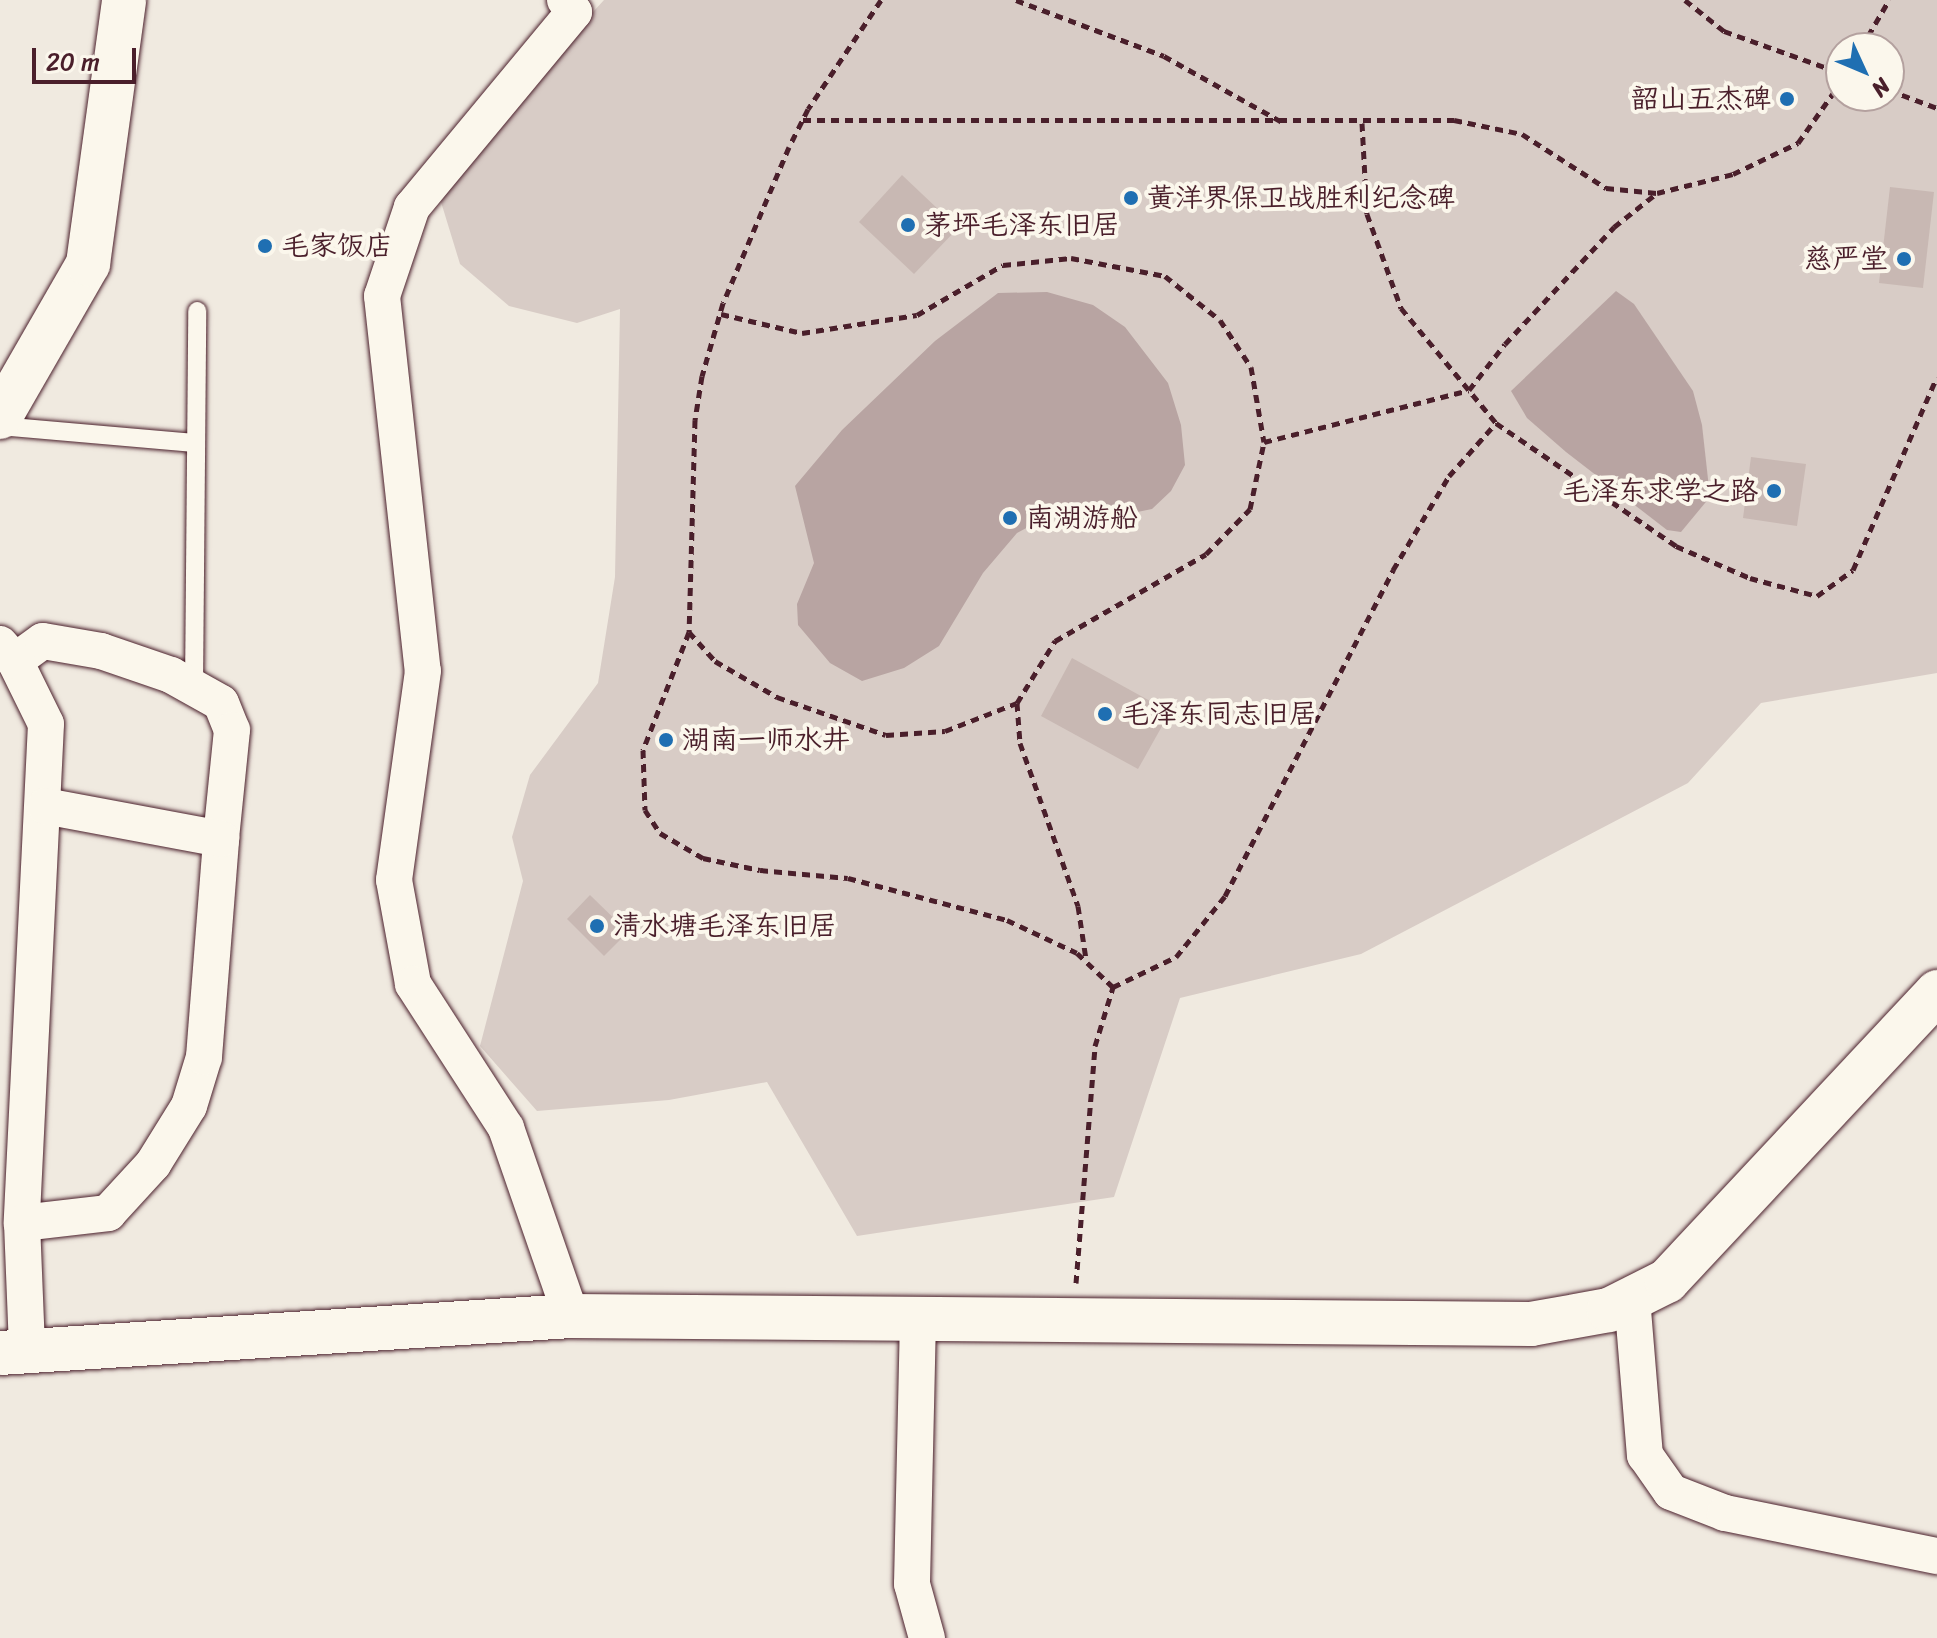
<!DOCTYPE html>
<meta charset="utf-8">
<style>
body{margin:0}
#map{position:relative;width:1937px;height:1638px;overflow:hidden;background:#f0eae0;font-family:Sriracha,"LXGW WenKai TC",sans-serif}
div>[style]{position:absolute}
.green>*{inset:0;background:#d8ccc6}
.water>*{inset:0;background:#b8a4a2}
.building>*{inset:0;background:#c8b8b3}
.path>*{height:5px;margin-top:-2.5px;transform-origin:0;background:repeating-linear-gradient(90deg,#4a1f2b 0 8px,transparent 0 14px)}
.roads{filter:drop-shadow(0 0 2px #4a1f2b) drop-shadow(0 0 2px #4a1f2b)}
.service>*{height:18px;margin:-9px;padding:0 9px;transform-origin:9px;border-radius:9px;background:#fbf7ec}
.minor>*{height:36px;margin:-18px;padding:0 18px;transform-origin:18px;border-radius:18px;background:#fbf7ec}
.secondary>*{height:44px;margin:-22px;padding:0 22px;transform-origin:22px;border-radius:22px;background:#fbf7ec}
.dots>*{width:22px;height:22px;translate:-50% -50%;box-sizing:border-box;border:4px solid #fbf7ec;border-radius:50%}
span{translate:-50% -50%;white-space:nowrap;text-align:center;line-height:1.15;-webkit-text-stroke:8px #fbf7ec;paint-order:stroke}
.poi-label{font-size:28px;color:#4a1f2b}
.right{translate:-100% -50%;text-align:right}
.left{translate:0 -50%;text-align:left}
.north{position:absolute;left:1825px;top:32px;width:80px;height:80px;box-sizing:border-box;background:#fbf7ec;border:2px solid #b4a19f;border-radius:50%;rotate:134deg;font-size:22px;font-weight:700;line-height:32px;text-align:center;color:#4a1f2b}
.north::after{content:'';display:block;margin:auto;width:28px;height:36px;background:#1f6fb2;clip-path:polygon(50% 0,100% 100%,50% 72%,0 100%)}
.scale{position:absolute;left:32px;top:48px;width:104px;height:36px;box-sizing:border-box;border:4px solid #4a1f2b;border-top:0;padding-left:10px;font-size:24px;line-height:28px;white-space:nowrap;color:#4a1f2b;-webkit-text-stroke:6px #fbf7ec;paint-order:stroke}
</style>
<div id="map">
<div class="green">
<i style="clip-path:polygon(evenodd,604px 0,1937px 0,1937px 673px,1761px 703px,1688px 783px,1361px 954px,1180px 998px,1114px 1197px,857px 1236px,767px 1082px,669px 1100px,537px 1111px,480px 1046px,523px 881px,512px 837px,530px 775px,598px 683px,615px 577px,620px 309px,577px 323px,509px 306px,460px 264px,441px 202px,493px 121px,604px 0,1841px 48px,1889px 48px,1889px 96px,1841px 96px,1841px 48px)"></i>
</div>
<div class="water">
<i style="clip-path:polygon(1616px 291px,1634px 304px,1693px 391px,1702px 425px,1710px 497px,1681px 532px,1667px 530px,1566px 452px,1527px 418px,1511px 391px)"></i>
<i style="clip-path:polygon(1047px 292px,1093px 305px,1125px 327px,1168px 383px,1181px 425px,1185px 465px,1171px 491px,1152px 509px,1108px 518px,1058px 511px,1017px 533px,983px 573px,939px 646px,904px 668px,862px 681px,830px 663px,798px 625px,797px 604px,814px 563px,795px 486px,842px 430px,935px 341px,998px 293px)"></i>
</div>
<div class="building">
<i style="clip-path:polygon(902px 175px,958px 228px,914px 274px,859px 222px)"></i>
<i style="clip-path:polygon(1890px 187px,1934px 192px,1923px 288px,1879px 283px)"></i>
<i style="clip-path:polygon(1751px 457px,1806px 464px,1797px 526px,1743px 518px)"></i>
<i style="clip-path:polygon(1072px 658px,1170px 712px,1138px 769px,1041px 716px)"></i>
<i style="clip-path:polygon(590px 895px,628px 932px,604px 956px,567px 919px)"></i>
</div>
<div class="path">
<i style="left:881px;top:0;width:131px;rotate:123.8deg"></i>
<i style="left:808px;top:109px;width:42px;rotate:116.6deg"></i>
<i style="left:789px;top:147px;width:169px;rotate:112.9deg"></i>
<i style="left:723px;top:303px;width:76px;rotate:106deg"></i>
<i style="left:702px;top:376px;width:45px;rotate:99deg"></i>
<i style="left:695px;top:420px;width:212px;rotate:91.6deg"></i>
<i style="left:689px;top:632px;width:127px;rotate:111.3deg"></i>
<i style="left:643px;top:750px;width:60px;rotate:88.1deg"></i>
<i style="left:645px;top:810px;width:27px;rotate:57deg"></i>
<i style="left:660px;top:833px;width:50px;rotate:30.2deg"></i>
<i style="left:703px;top:858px;width:58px;rotate:11.9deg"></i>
<i style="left:760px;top:870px;width:88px;rotate:5.2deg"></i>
<i style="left:848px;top:878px;width:164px;rotate:14.8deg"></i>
<i style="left:1007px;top:920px;width:77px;rotate:25.2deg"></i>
<i style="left:1077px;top:953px;width:50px;rotate:43.4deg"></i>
<i style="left:1113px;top:987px;width:70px;rotate:-25.5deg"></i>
<i style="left:1176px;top:957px;width:78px;rotate:-51.2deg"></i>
<i style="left:1225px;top:896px;width:367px;rotate:-62.7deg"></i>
<i style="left:1393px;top:570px;width:109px;rotate:-59.2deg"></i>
<i style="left:1449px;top:476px;width:71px;rotate:-48.4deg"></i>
<i style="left:1016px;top:0;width:158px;rotate:20.7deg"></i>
<i style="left:1164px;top:56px;width:137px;rotate:29.2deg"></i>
<i style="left:1685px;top:0;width:50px;rotate:38.5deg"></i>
<i style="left:1724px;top:31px;width:124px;rotate:19.7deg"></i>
<i style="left:1861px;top:48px;width:56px;rotate:-59.7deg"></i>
<i style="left:1889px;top:90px;width:51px;rotate:20.6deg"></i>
<i style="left:803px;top:120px;width:651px"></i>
<i style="left:1454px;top:120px;width:69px;rotate:11.6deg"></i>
<i style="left:1522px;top:134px;width:100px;rotate:32.7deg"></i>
<i style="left:1606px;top:188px;width:51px;rotate:5.6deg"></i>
<i style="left:1657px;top:193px;width:78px;rotate:-14deg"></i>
<i style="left:1733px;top:174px;width:72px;rotate:-25.5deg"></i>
<i style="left:1798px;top:143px;width:75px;rotate:-54.8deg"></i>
<i style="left:1362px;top:123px;width:91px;rotate:86.9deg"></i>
<i style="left:1367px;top:214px;width:100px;rotate:70.1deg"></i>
<i style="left:1401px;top:308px;width:149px;rotate:50.4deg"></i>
<i style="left:1496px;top:423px;width:218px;rotate:34.3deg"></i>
<i style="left:1676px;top:546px;width:81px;rotate:23.4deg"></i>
<i style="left:1750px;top:578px;width:69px;rotate:15deg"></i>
<i style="left:1817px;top:596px;width:44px;rotate:-35.8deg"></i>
<i style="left:1853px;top:570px;width:210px;rotate:-66.5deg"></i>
<i style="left:721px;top:314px;width:83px;rotate:13.2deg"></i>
<i style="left:802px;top:333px;width:116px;rotate:-8.9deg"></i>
<i style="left:917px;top:315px;width:99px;rotate:-30.2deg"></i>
<i style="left:1003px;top:265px;width:68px;rotate:-5.9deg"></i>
<i style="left:1071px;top:258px;width:96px;rotate:10.8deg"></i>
<i style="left:1165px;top:276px;width:70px;rotate:38.7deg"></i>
<i style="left:1220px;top:320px;width:56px;rotate:56.6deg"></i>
<i style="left:1251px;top:367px;width:76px;rotate:80.2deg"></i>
<i style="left:1264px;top:442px;width:211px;rotate:-14.2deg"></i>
<i style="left:1469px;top:390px;width:58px;rotate:-52deg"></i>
<i style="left:1505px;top:344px;width:160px;rotate:-47deg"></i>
<i style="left:1614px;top:227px;width:55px;rotate:-38.3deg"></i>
<i style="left:689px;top:632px;width:39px;rotate:48deg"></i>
<i style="left:715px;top:661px;width:72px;rotate:30.1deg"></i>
<i style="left:777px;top:697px;width:115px;rotate:19.2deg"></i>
<i style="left:886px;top:735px;width:59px;rotate:-3.9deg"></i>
<i style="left:945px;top:731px;width:77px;rotate:-21.3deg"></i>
<i style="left:1017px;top:703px;width:73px;rotate:-58.5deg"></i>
<i style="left:1055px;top:641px;width:174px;rotate:-29.9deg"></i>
<i style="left:1206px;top:554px;width:63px;rotate:-45.6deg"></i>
<i style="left:1250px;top:509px;width:68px;rotate:-78.2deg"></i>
<i style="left:1017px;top:703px;width:40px;rotate:85.7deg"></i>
<i style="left:1020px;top:743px;width:173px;rotate:70.4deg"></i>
<i style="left:1078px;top:906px;width:54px;rotate:81.4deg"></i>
<i style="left:1076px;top:1283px;width:238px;rotate:-85.4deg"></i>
<i style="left:1095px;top:1046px;width:62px;rotate:-73deg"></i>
</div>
<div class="roads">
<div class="service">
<i style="left:0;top:426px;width:195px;rotate:5deg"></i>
<i style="left:194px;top:688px;width:377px;rotate:-89.5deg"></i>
</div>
<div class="minor">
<i style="left:565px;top:0;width:15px;rotate:53deg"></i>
<i style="left:574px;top:12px;width:254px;rotate:129.7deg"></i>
<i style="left:412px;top:207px;width:94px;rotate:108.6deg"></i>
<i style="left:382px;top:296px;width:377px;rotate:83.8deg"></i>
<i style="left:423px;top:671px;width:211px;rotate:97.9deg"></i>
<i style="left:394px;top:880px;width:106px;rotate:79.6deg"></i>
<i style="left:413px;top:984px;width:171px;rotate:57.1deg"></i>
<i style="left:506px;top:1128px;width:199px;rotate:70.9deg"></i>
<i style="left:0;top:644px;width:23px;rotate:49deg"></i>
<i style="left:15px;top:661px;width:70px;rotate:63.8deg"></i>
<i style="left:46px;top:724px;width:500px;rotate:92.8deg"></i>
<i style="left:22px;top:1223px;width:126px;rotate:87.7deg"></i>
<i style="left:15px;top:661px;width:34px;rotate:-36deg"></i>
<i style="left:43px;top:641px;width:59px;rotate:9.8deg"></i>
<i style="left:101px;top:651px;width:74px;rotate:18.9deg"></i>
<i style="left:171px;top:675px;width:57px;rotate:29.2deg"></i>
<i style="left:221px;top:703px;width:29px;rotate:68deg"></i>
<i style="left:232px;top:730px;width:110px;rotate:95.8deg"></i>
<i style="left:22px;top:1223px;width:87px;rotate:-6.6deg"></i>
<i style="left:108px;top:1213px;width:67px;rotate:-47.4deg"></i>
<i style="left:153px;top:1164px;width:68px;rotate:-58.2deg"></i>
<i style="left:189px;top:1106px;width:51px;rotate:-73deg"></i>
<i style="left:204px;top:1057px;width:219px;rotate:-85.5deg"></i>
<i style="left:221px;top:839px;width:179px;rotate:-169.4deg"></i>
<i style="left:1632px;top:1298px;width:158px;rotate:85.3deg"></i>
<i style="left:1645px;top:1455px;width:45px;rotate:54.9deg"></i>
<i style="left:1671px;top:1492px;width:58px;rotate:21.3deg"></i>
<i style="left:1725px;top:1513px;width:216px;rotate:11.5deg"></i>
<i style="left:918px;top:1319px;width:265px;rotate:91.3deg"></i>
<i style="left:912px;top:1584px;width:56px;rotate:74.5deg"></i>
</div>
<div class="secondary">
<i style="left:0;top:417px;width:177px;rotate:-60.1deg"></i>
<i style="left:88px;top:264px;width:266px;rotate:-82.2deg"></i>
<i style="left:0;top:1353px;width:572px;rotate:-3.71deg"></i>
<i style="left:571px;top:1316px;width:960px;rotate:0.48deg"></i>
<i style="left:1531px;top:1324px;width:79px;rotate:-10.2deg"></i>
<i style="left:1609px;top:1310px;width:65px;rotate:-26.6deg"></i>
<i style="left:1667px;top:1281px;width:396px;rotate:-46.9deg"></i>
</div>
</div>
<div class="dots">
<i style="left:1787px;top:99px;background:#1f6fb2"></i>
<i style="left:1131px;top:198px;background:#1f6fb2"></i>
<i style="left:908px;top:225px;background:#1f6fb2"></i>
<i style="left:265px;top:246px;background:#1f6fb2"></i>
<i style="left:1904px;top:259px;background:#1f6fb2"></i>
<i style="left:1774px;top:491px;background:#1f6fb2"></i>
<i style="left:1010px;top:518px;background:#1f6fb2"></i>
<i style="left:1105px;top:714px;background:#1f6fb2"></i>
<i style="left:666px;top:740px;background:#1f6fb2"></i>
<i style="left:597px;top:926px;background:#1f6fb2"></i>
</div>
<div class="poi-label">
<span class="right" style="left:1771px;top:99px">韶山五杰碑</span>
<span class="left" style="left:1147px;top:198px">黄洋界保卫战胜利纪念碑</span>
<span class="left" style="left:924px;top:225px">茅坪毛泽东旧居</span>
<span class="left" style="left:281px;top:246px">毛家饭店</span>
<span class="right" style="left:1888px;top:259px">慈严堂</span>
<span class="right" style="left:1758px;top:491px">毛泽东求学之路</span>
<span class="left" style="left:1026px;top:518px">南湖游船</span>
<span class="left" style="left:1121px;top:714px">毛泽东同志旧居</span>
<span class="left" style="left:682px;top:740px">湖南一师水井</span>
<span class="left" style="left:613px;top:926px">清水塘毛泽东旧居</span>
</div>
<div class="north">N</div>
<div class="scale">20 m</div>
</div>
